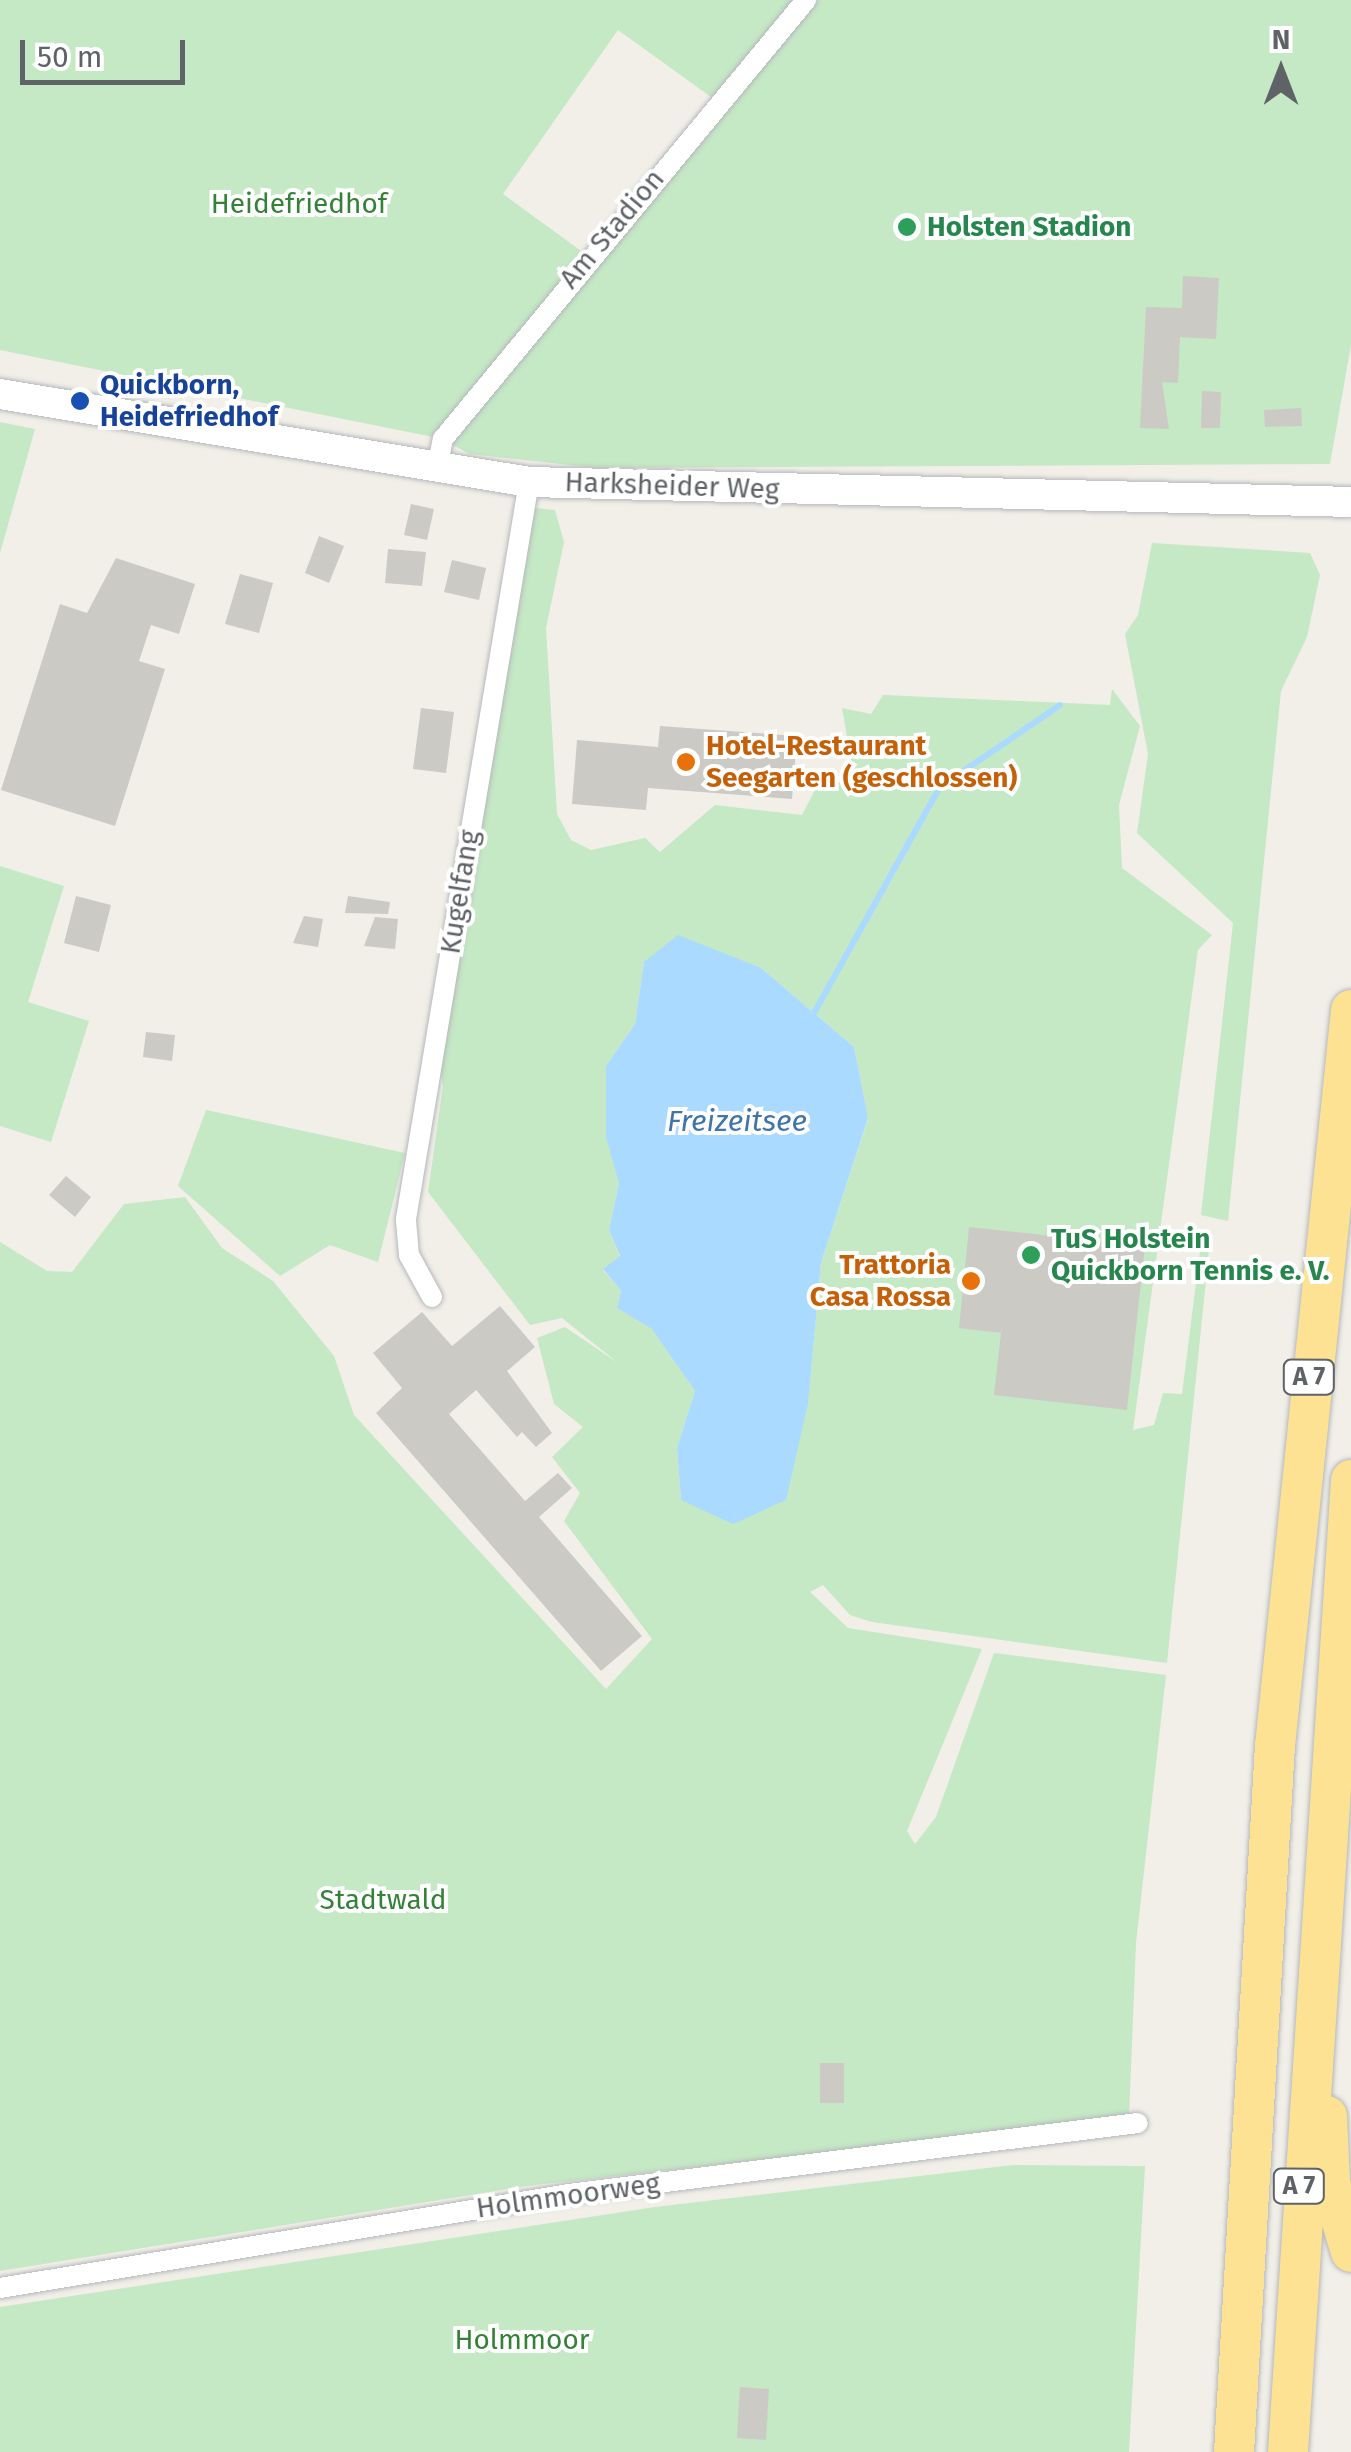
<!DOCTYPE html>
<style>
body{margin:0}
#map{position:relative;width:1351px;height:2452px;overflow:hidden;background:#f1efe8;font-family:"Fira Sans",sans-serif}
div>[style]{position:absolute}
.green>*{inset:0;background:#c5e8c5}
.water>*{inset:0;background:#aadaff}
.stream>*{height:6px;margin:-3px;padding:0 3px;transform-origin:3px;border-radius:3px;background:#aadaff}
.building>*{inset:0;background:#cccac5}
.roads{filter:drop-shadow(0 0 2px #b5b8bc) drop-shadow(0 0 2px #b5b8bc)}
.minor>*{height:20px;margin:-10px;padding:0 10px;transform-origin:10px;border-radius:10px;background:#fff}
.secondary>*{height:30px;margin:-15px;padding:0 15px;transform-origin:15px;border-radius:15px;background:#fff}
.motorway>*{height:40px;margin:-20px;padding:0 20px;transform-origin:20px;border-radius:20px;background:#fde293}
.dots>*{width:28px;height:28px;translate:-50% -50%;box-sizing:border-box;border:5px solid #fff;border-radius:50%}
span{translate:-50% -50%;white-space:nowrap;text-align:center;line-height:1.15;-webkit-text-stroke:8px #fff;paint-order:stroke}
.shield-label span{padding:2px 8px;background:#fff;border:2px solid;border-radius:8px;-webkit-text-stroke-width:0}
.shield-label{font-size:25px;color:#5f6368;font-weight:700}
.park-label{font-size:28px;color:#348238}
.leisure-label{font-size:28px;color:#27864d;font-weight:700}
.left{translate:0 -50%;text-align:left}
.street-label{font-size:28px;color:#5f6368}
.transit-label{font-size:28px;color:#164399;font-weight:700}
.food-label{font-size:28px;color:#c56008;font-weight:700}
.right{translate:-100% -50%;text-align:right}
.water-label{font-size:30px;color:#4174aa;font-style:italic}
.north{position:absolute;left:1231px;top:20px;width:100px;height:100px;-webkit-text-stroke:8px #fff;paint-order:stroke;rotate:0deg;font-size:28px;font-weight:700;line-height:40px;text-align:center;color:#5f6368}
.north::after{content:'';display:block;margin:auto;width:35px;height:45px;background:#5f6368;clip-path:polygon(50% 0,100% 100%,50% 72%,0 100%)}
.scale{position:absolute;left:20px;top:40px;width:165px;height:45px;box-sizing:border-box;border:5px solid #5f6368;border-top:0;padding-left:12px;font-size:30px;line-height:35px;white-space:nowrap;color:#5f6368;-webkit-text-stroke:8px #fff;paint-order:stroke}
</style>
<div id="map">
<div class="green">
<i style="clip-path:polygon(evenodd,0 0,1351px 0,1351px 345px,1330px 464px,598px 468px,469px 454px,443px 439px,0 350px,0 0,618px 30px,718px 102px,588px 256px,503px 194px,618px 30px)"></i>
<i style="clip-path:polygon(0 422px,35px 429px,0 553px)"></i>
<i style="clip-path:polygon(evenodd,535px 508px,555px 510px,564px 542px,546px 628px,557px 814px,571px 840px,591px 850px,645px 838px,660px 852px,715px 805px,802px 815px,820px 780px,841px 783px,852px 766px,842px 708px,871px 714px,883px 695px,1110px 705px,1112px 689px,1140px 726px,1119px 805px,1122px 868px,1212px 935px,1198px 950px,1133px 1430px,1154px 1425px,1163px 1393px,1182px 1394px,1201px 1243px,1209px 1250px,1167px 1663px,872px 1622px,850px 1615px,823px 1585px,810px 1592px,848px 1628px,982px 1649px,907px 1831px,915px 1844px,936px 1817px,994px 1653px,1166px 1675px,1136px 1943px,1129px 2118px,526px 2186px,0 2271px,0 1242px,47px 1271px,72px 1272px,124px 1204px,185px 1197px,222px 1248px,273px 1281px,334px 1356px,354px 1415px,606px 1689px,652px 1639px,564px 1521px,580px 1493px,552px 1457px,583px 1427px,554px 1404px,537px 1338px,565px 1327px,618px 1363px,562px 1318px,530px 1325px,428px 1192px,443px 1086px,436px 1050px,535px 508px,644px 962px,761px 968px,854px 1047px,868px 1119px,821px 1263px,808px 1403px,681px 1500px,677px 1448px,695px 1391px,652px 1328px,617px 1308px,621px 1291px,603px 1270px,620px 1257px,609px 1230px,619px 1183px,606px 1066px,635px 1024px,644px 962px)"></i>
<i style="clip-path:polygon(1152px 543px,1310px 553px,1320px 575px,1307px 637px,1281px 691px,1228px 1221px,1201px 1215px,1233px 923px,1137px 833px,1148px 754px,1125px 634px,1138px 615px)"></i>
<i style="clip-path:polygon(0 866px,64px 886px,28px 1002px,89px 1021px,51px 1142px,0 1126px)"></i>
<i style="clip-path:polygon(206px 1110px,405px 1153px,378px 1262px,330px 1245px,280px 1276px,178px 1186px)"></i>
<i style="clip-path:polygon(1013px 2165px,1145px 2166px,1129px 2452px,0 2452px,0 2307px,655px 2207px)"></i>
</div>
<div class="water">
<i style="clip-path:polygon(678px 935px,761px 968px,854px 1047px,868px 1118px,821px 1263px,808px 1404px,786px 1500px,733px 1524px,681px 1500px,677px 1448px,695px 1391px,652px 1329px,617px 1308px,621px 1291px,603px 1269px,620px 1256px,609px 1230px,619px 1183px,606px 1137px,606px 1066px,635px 1024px,644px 962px)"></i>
</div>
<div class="stream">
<i style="left:814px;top:1013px;width:259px;rotate:-60.9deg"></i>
<i style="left:940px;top:787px;width:145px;rotate:-34.3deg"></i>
</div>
<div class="building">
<i style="clip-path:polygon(1183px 276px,1219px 278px,1216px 339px,1180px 337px,1178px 383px,1162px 382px,1169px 429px,1140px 428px,1146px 307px,1182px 308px)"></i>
<i style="clip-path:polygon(1202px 391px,1221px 392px,1220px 428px,1201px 428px)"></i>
<i style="clip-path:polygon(1301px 408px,1302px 426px,1265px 427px,1264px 410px)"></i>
<i style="clip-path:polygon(411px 504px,434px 509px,427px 540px,404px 535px)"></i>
<i style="clip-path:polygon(319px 536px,344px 546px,329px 583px,305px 573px)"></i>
<i style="clip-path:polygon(388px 549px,426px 552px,422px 586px,385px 583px)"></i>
<i style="clip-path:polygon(116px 558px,195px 584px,179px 634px,151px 625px,139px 661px,165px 669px,115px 826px,1px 790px,60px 604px,87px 613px)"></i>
<i style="clip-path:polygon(452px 560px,486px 568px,479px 600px,444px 592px)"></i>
<i style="clip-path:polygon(240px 574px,273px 583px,259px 633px,225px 624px)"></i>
<i style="clip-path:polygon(421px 708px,454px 712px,446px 773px,413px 769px)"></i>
<i style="clip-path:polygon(660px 726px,797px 736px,792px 799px,648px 788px,646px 810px,572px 804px,577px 740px,658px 747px)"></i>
<i style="clip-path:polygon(76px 896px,111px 905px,99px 952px,64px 943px)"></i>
<i style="clip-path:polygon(348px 896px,390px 902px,388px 914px,345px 913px)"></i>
<i style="clip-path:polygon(304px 916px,323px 919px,318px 947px,293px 943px)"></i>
<i style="clip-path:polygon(375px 917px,398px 919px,395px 949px,364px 946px)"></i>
<i style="clip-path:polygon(146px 1032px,175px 1035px,172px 1061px,143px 1057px)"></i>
<i style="clip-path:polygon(66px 1176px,91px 1197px,75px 1217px,49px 1195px)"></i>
<i style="clip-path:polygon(969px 1227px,1145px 1246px,1127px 1410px,994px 1395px,1001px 1333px,959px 1328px)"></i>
<i style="clip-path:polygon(500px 1306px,535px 1347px,507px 1371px,552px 1433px,536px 1447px,522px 1432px,517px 1437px,476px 1390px,449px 1414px,525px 1501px,558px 1473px,572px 1488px,539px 1517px,642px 1636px,601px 1671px,376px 1413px,402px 1388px,373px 1353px,422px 1312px,452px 1346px)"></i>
<i style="clip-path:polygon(820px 2063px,844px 2063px,844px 2103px,820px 2103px)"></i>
<i style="clip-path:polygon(740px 2387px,769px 2389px,766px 2440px,737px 2438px)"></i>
</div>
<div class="roads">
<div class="minor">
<i style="left:437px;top:469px;width:31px;rotate:-79deg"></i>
<i style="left:443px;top:439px;width:570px;rotate:-50.41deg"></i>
<i style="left:432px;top:1297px;width:48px;rotate:-118.7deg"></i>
<i style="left:409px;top:1255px;width:36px;rotate:-95deg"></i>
<i style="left:406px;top:1219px;width:747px;rotate:-80.53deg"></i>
<i style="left:0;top:2288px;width:577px;rotate:-9.38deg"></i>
<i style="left:569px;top:2194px;width:573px;rotate:-7.11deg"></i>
</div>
<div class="secondary">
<i style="left:0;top:394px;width:536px;rotate:9.44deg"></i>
<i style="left:529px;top:482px;width:822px;rotate:1.39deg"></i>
</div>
<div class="motorway">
<i style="left:1327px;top:2116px;width:66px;rotate:87.4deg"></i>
<i style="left:1330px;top:2182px;width:73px;rotate:73.3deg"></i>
<i style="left:1234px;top:2452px;width:707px;rotate:-86.68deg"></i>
<i style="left:1275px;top:1746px;width:740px;rotate:-84.1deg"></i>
<i style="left:1288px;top:2452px;width:974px;rotate:-86.29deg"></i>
</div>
</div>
<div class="dots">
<i style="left:907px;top:227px;background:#2e9e5b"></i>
<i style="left:80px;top:401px;background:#1a4fb4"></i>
<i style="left:686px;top:762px;background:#e8710a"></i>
<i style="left:1031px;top:1255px;background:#2e9e5b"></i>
<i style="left:971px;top:1281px;background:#e8710a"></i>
</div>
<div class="shield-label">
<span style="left:1309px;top:1377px">A 7</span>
<span style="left:1299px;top:2186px">A 7</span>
</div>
<div class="park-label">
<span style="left:299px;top:204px">Heidefriedhof</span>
<span style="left:383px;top:1900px">Stadtwald</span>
<span style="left:522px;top:2340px">Holmmoor</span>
</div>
<div class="leisure-label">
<span class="left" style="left:927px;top:227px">Holsten Stadion</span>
<span class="left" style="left:1051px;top:1255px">TuS Holstein<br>Quickborn Tennis e. V.</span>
</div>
<div class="street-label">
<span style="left:612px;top:229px;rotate:-50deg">Am Stadion</span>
<span style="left:672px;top:486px;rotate:2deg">Harksheider Weg</span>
<span style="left:460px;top:892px;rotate:-81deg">Kugelfang</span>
<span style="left:568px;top:2196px;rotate:-8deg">Holmmoorweg</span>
</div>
<div class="transit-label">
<span class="left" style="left:100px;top:401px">Quickborn,<br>Heidefriedhof</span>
</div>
<div class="food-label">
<span class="left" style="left:706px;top:762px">Hotel-Restaurant<br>Seegarten (geschlossen)</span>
<span class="right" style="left:951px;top:1281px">Trattoria<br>Casa Rossa</span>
</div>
<div class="water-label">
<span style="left:737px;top:1121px">Freizeitsee</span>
</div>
<div class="north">N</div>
<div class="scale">50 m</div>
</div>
